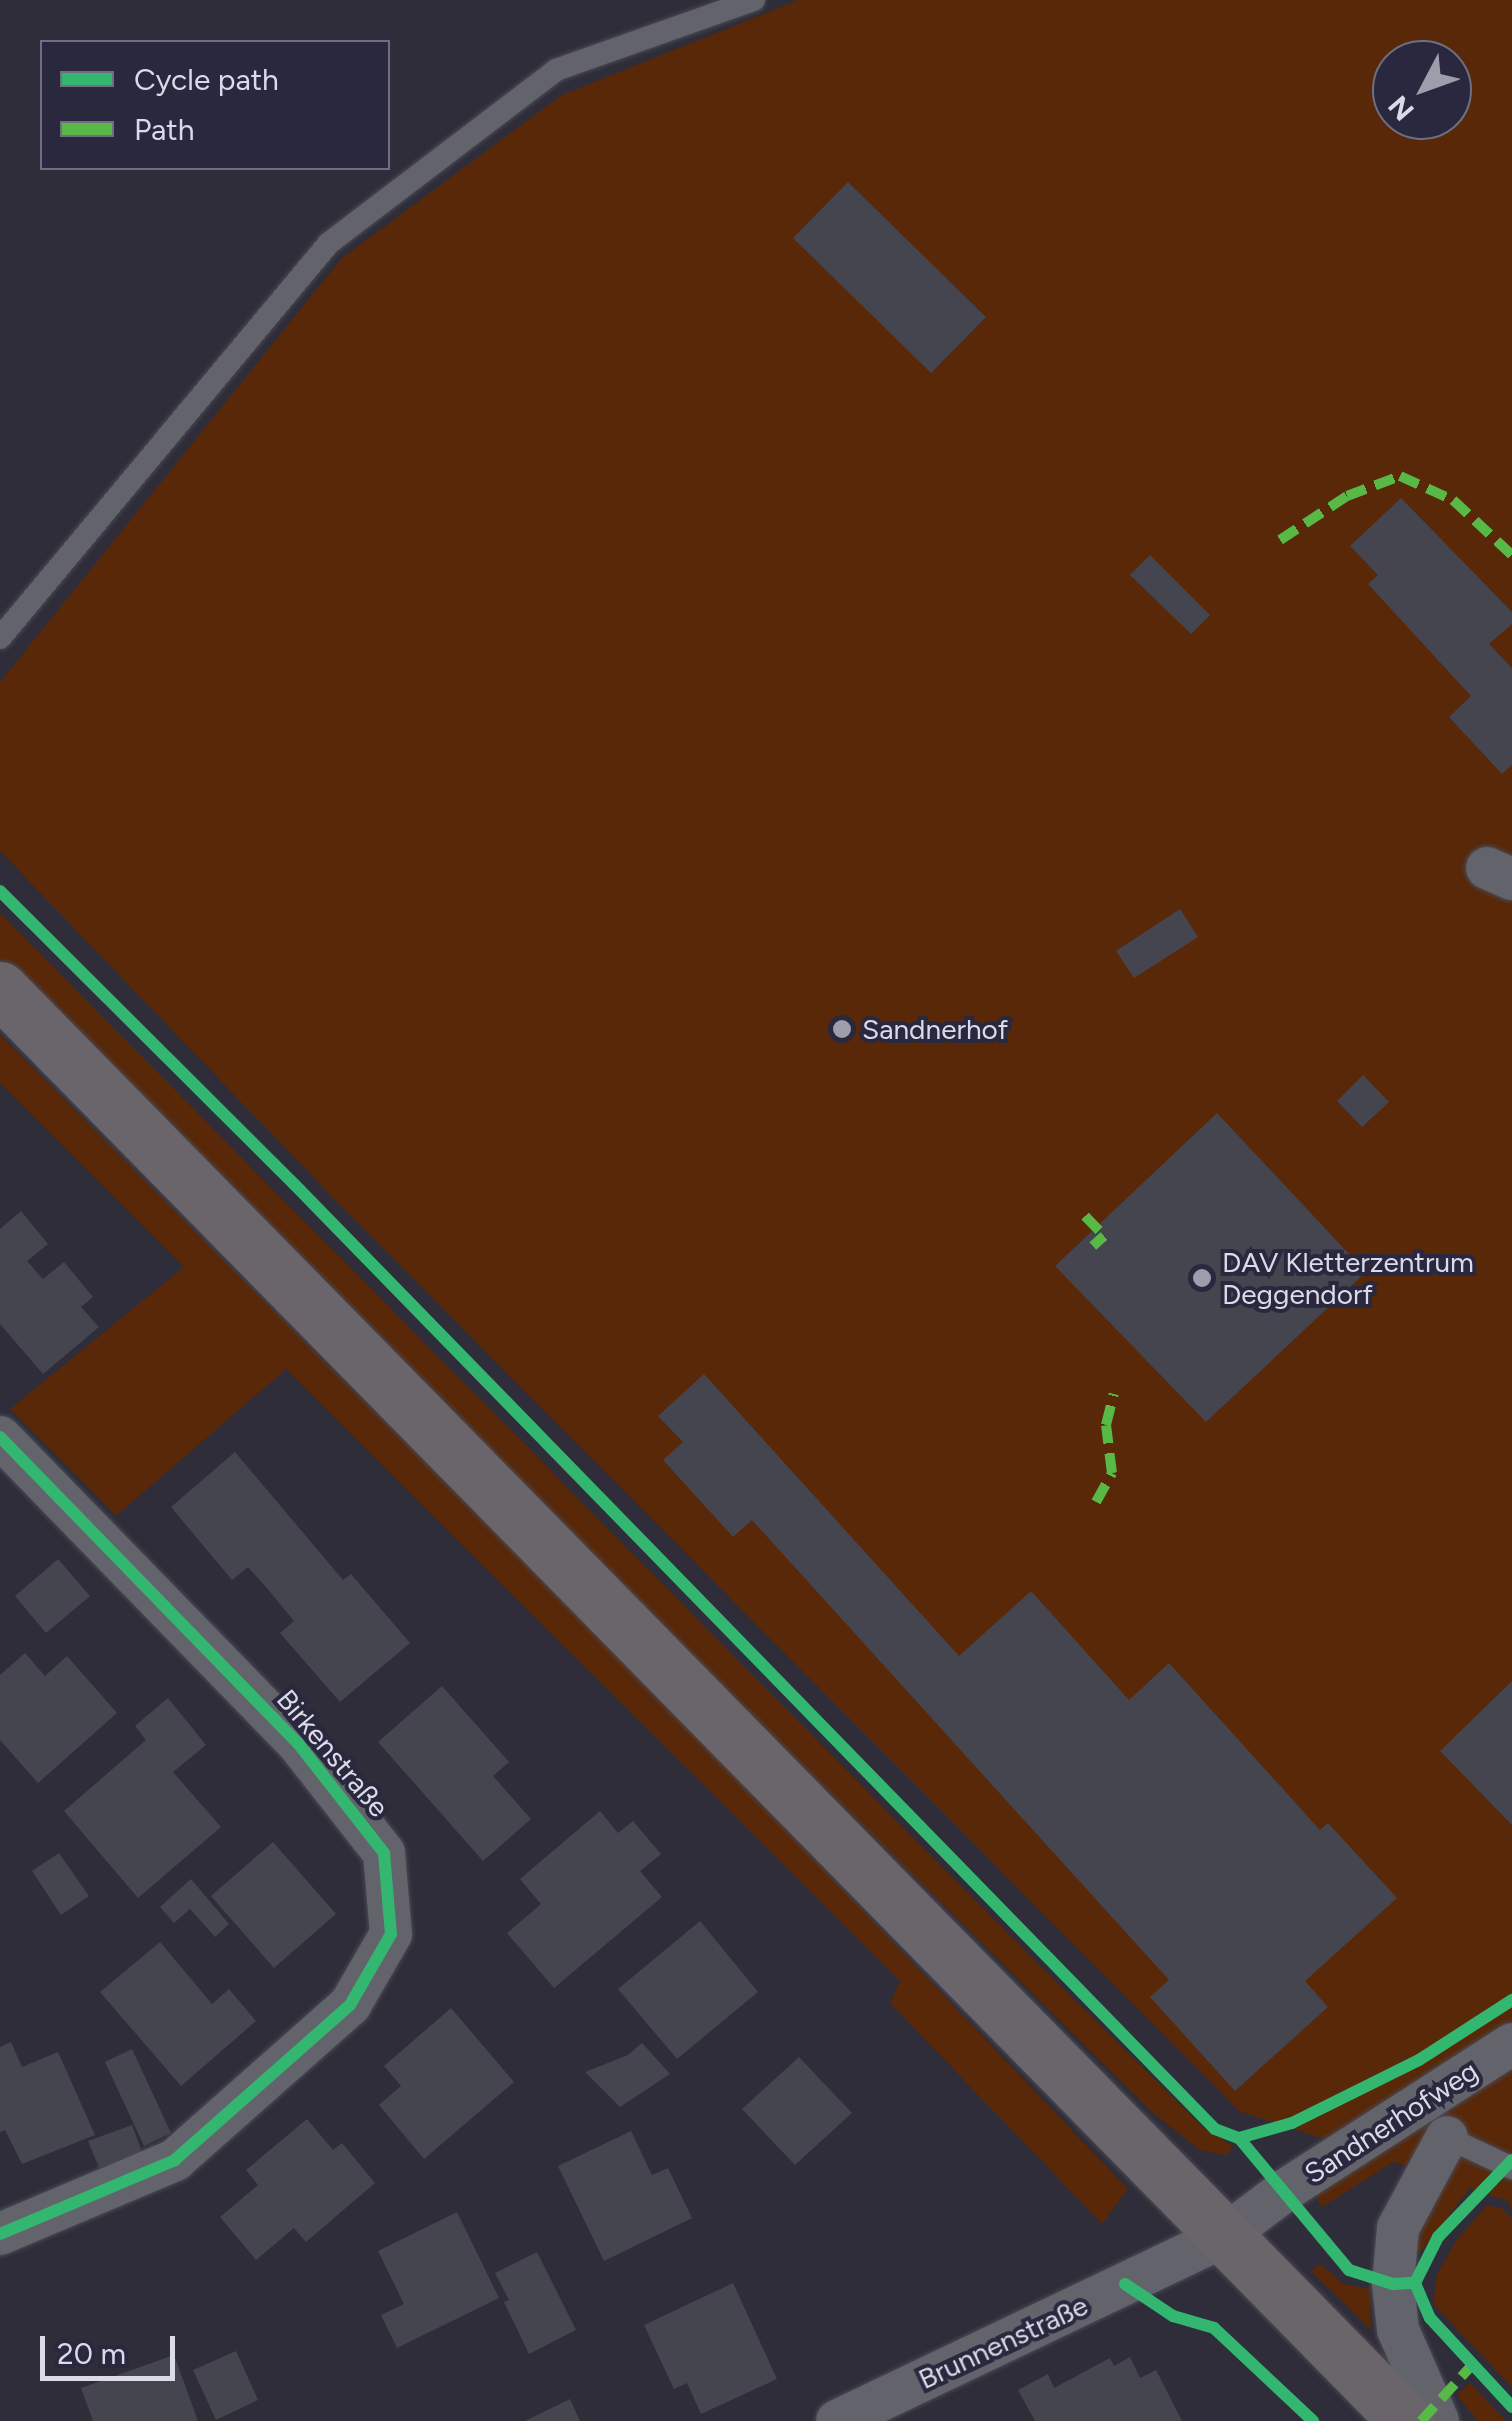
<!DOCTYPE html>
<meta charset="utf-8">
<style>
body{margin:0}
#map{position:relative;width:1512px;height:2421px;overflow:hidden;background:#2e2d39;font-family:Figtree,sans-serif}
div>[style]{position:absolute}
.green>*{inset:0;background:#582808}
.building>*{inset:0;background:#45454f}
.roads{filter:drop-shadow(0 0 2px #4a4954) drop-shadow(0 0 2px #4a4954)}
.lane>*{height:22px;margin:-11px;padding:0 11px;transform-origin:11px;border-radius:11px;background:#63636c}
.street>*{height:42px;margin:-21px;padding:0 21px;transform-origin:21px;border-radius:21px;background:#63636c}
.secondary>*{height:55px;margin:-27.5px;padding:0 27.5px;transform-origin:27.5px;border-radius:27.5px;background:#69656b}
.quiet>*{height:10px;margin-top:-5px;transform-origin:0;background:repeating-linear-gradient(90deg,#58b947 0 20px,transparent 0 30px)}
.cycleway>*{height:12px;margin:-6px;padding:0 6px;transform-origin:6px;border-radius:6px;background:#33b770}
.dots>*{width:28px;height:28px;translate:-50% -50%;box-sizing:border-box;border:5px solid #29283e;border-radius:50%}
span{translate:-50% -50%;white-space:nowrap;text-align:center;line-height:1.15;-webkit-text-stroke:8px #29283e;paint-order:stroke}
.poi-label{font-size:28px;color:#dadae9}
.left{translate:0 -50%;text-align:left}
.street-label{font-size:28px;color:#dadae9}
.legend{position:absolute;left:40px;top:40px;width:350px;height:130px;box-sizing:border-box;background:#29283e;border:2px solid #706f82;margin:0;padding:12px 18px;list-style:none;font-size:30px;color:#dadae9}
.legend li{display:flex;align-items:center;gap:20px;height:50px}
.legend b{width:50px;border:2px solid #706f82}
.north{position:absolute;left:1372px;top:40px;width:100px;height:100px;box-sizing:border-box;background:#29283e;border:2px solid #706f82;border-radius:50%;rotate:229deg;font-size:28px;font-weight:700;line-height:40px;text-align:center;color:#dadae9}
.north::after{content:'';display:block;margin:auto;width:35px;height:45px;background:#9e9dab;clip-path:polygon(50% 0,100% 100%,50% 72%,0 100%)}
.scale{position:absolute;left:40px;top:2336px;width:135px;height:45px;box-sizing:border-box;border:5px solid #dadae9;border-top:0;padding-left:12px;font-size:30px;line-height:35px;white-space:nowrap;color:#dadae9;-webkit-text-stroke:8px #29283e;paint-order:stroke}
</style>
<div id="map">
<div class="green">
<i style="clip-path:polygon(evenodd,798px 0,1512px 0,1512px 2211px,1508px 2201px,1470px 2188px,1414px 2260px,1411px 2256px,1433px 2199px,1450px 2181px,1393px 2162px,1322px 2207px,1311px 2189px,1378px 2157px,1239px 2111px,343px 1208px,0 851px,0 682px,342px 258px,562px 95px,798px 0,1392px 60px,1452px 60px,1452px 120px,1392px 120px,1392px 60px)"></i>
<i style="clip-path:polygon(0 913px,1031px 1957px,1203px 2127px,1233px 2146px,1227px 2155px,1200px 2150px,1153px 2113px,482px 1448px,0 960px)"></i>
<i style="clip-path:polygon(0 1035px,683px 1721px,1128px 2189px,1102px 2224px,890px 2003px,900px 1981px,286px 1369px,116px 1516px,10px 1409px,184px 1267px,0 1083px)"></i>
<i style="clip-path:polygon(1487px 2205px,1503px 2209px,1512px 2218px,1512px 2387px,1433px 2304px,1437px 2274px,1456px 2241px)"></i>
<i style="clip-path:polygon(1321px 2264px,1343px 2284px,1370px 2289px,1371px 2330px,1311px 2271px)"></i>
<i style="clip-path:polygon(1470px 2383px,1506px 2421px,1478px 2421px,1457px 2395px)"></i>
</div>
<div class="building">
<i style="clip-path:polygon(848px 182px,986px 317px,931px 373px,793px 238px)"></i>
<i style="clip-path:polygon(1401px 498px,1512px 612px,1512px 624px,1489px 644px,1512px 668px,1512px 765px,1502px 774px,1449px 717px,1471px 696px,1368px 584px,1378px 575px,1350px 546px)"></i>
<i style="clip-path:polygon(1150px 555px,1210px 615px,1191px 634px,1130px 575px)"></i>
<i style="clip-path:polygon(1180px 909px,1198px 937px,1134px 978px,1116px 951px)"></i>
<i style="clip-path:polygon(1363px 1075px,1389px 1102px,1362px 1127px,1337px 1101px)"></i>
<i style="clip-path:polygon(1217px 1113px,1366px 1272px,1206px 1422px,1055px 1266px)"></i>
<i style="clip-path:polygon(21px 1211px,48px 1244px,27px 1261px,43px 1279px,64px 1262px,93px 1297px,81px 1307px,99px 1327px,43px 1374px,0 1324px,0 1229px)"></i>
<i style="clip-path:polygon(704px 1374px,959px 1656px,1031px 1591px,1129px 1700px,1169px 1663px,1320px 1830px,1328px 1823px,1397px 1898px,1305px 1981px,1328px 2007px,1235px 2091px,1150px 1997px,1169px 1980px,752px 1520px,733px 1537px,663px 1460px,683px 1442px,658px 1416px)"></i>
<i style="clip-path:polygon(235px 1452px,343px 1580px,351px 1574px,410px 1643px,340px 1702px,280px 1633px,294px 1621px,271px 1593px,248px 1567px,232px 1580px,171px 1507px)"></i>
<i style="clip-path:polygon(58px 1559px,90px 1596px,46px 1633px,15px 1596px)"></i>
<i style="clip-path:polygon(25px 1653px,45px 1676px,67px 1656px,117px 1713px,38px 1783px,0 1740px,0 1675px)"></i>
<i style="clip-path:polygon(1512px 1681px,1512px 1825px,1440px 1751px)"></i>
<i style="clip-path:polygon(442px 1686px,509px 1762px,493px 1776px,531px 1819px,483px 1861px,378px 1742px)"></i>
<i style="clip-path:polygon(168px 1698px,206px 1745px,173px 1772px,221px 1827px,138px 1898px,64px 1811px,146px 1740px,135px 1726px)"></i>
<i style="clip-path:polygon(600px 1811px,618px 1833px,633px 1821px,661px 1854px,640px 1871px,662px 1897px,554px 1988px,507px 1933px,541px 1904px,520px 1879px)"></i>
<i style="clip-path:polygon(273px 1842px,336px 1914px,274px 1968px,211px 1896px)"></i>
<i style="clip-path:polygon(59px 1853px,89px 1896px,61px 1915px,32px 1871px)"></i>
<i style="clip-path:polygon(191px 1879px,229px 1924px,215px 1937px,190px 1909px,174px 1923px,160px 1907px)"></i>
<i style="clip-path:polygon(700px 1921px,758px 1992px,677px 2059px,618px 1989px)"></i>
<i style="clip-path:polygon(160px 1942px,212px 2004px,229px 1989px,256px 2021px,181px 2086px,100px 1992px)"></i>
<i style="clip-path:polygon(451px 2008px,514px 2082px,424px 2159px,379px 2105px,401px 2086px,384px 2066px)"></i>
<i style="clip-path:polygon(11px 2042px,22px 2067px,58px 2052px,95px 2135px,22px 2164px,5px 2130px,0 2132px,0 2047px)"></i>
<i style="clip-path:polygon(642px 2043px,670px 2074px,620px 2107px,585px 2072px,628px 2055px)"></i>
<i style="clip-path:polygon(132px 2049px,171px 2133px,144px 2146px,105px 2062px)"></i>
<i style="clip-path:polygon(799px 2057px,852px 2113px,795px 2165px,742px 2109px)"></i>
<i style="clip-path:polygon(307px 2119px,333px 2150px,342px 2143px,375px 2183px,306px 2242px,294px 2228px,256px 2260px,220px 2217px,258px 2185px,246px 2170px)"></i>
<i style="clip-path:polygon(132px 2125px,142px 2152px,99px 2168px,88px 2141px)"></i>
<i style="clip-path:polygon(631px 2131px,652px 2175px,668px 2168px,692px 2218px,604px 2261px,558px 2166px)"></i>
<i style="clip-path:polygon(457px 2212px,499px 2298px,397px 2348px,381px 2315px,404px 2304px,378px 2251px)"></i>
<i style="clip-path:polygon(537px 2252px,576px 2330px,529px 2354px,504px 2302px,509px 2300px,495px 2273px)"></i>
<i style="clip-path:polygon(733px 2283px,777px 2379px,701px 2414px,687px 2383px,674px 2389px,644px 2325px)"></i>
<i style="clip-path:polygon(236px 2351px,258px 2400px,216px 2420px,193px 2370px)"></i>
<i style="clip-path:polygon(174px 2355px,198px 2421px,93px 2421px,81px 2388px)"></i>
<i style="clip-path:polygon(1130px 2357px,1140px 2378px,1156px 2370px,1182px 2421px,1035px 2421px,1018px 2390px,1048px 2374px,1054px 2388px,1110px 2358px,1114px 2366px)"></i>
<i style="clip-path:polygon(570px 2399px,580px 2421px,525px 2421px)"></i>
</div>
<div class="roads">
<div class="lane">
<i style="left:0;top:638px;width:514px;rotate:-50.21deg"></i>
<i style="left:329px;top:243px;width:285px;rotate:-37.3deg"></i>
<i style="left:556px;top:70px;width:210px;rotate:-19.5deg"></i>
<i style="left:1440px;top:2134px;width:80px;rotate:25.3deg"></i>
</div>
<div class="street">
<i style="left:1487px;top:868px;width:27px;rotate:24deg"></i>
<i style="left:0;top:1437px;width:426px;rotate:45.8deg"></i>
<i style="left:297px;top:1742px;width:141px;rotate:51.9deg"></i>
<i style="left:384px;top:1853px;width:81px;rotate:85.1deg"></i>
<i style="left:391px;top:1934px;width:82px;rotate:120deg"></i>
<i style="left:350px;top:2005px;width:234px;rotate:138.5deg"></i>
<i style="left:175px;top:2160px;width:190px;rotate:157.1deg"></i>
<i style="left:837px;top:2421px;width:428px;rotate:-25.5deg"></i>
<i style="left:1223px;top:2237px;width:76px;rotate:-37deg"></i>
<i style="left:1284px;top:2191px;width:271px;rotate:-32.8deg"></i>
<i style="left:1438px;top:2421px;width:99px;rotate:-113.7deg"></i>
<i style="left:1398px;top:2330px;width:46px;rotate:-96.2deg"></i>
<i style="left:1393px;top:2284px;width:56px;rotate:-84.9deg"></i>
<i style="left:1398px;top:2228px;width:103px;rotate:-61.7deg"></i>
</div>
<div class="secondary">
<i style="left:0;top:989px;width:2007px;rotate:45.52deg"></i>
</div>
</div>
<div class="quiet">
<i style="left:1280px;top:540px;width:80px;rotate:-33.3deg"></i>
<i style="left:1347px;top:496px;width:57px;rotate:-20.7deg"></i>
<i style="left:1400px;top:476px;width:58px;rotate:24.4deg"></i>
<i style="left:1453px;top:500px;width:81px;rotate:43deg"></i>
<i style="left:1085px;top:1216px;width:28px;rotate:46deg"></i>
<i style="left:1104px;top:1236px;width:15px;rotate:138deg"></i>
<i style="left:1096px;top:1502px;width:33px;rotate:-61deg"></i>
<i style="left:1112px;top:1473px;width:48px;rotate:-97.1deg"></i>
<i style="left:1106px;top:1425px;width:32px;rotate:-76deg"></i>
<i style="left:1421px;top:2421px;width:76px;rotate:-47.7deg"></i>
</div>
<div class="cycleway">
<i style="left:0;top:891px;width:415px;rotate:44.9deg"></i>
<i style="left:294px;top:1184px;width:1320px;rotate:45.74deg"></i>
<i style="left:1215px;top:2129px;width:26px;rotate:21deg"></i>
<i style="left:1239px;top:2138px;width:172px;rotate:50.2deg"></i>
<i style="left:1349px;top:2270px;width:46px;rotate:17.7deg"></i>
<i style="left:1393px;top:2284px;width:22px;rotate:-3deg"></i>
<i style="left:1415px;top:2283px;width:38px;rotate:67deg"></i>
<i style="left:1430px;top:2318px;width:121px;rotate:47.3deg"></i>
<i style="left:0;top:1437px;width:426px;rotate:45.8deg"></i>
<i style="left:297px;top:1742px;width:141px;rotate:51.9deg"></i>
<i style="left:384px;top:1853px;width:81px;rotate:85.1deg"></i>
<i style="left:391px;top:1934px;width:82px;rotate:120deg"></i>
<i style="left:350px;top:2005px;width:234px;rotate:138.5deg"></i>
<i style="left:175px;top:2160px;width:190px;rotate:157.1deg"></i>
<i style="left:1239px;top:2138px;width:55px;rotate:-15.8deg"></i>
<i style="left:1292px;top:2123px;width:142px;rotate:-26.4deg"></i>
<i style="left:1419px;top:2060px;width:111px;rotate:-32.8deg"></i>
<i style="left:1415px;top:2283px;width:51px;rotate:-63.4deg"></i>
<i style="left:1438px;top:2237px;width:107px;rotate:-46.1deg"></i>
<i style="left:1125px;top:2284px;width:58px;rotate:33.7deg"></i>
<i style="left:1173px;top:2316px;width:43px;rotate:16.3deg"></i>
<i style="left:1214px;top:2328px;width:136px;rotate:43.2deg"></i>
</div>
<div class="dots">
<i style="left:842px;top:1029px;background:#9e9dab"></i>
<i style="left:1202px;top:1278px;background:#9e9dab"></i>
</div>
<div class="poi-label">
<span class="left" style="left:862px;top:1029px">Sandnerhof</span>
<span class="left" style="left:1222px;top:1278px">DAV Kletterzentrum<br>Deggendorf</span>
</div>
<div class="street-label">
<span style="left:333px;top:1753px;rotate:50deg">Birkenstraße</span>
<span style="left:1391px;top:2122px;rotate:-33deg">Sandnerhofweg</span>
<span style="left:1003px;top:2342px;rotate:-25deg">Brunnenstraße</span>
</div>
<ul class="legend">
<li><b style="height:12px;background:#33b770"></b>Cycle path</li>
<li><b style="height:12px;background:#58b947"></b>Path</li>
</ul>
<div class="north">N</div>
<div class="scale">20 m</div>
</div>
